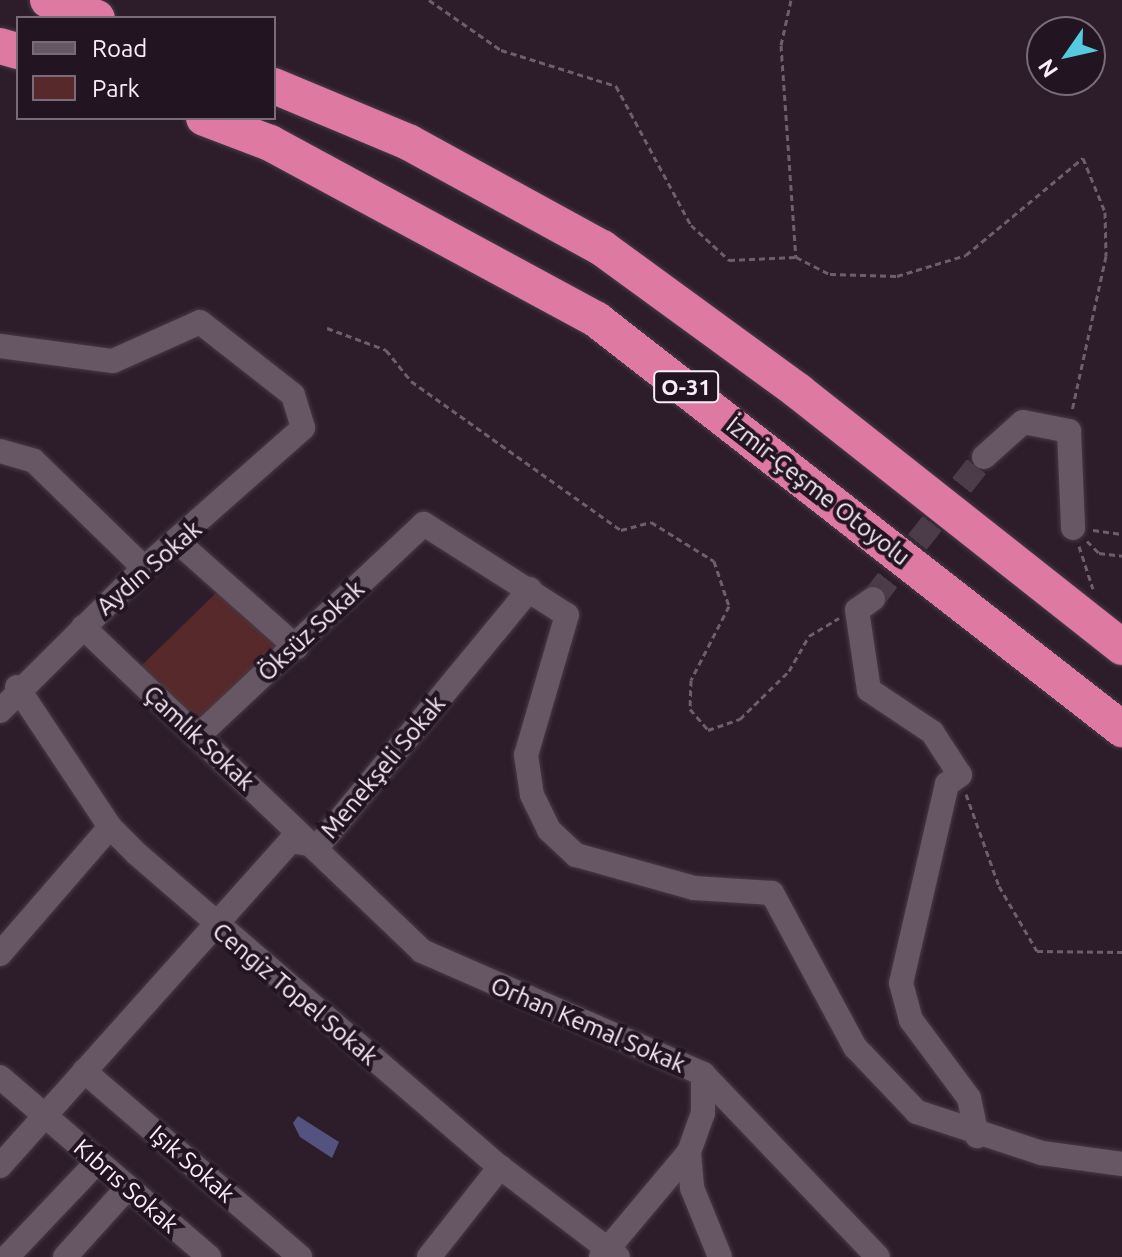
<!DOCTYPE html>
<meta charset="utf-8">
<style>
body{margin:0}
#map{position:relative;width:1122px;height:1257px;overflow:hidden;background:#2d1d2a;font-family:Ubuntu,sans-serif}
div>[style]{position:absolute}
.green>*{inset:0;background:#57292a}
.water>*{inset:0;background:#545380}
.minor-tunnel>*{height:24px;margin-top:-12px;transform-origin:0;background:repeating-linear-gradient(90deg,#4c3c49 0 24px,transparent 0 36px)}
.path>*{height:3px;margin-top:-1.5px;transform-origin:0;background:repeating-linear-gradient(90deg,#6c5e6a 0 6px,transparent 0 10px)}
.roads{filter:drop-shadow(0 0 2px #463a45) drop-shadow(0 0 2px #463a45)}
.minor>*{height:24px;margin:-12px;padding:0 12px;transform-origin:12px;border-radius:12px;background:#675664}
.highway>*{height:36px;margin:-18px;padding:0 18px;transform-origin:18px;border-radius:18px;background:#de79a1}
span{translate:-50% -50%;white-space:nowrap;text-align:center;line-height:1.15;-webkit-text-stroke:8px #231421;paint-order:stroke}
.shield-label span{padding:2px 6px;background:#231421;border:2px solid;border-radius:6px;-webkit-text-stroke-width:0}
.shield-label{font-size:22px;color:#f9eef7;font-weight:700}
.street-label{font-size:24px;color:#f9eef7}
.legend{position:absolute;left:16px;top:16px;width:260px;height:104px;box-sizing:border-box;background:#231421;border:2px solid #796b77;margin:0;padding:10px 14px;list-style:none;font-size:24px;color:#f9eef7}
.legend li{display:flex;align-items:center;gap:16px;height:40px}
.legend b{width:40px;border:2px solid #796b77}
.north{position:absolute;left:1026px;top:16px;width:80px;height:80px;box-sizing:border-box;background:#231421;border:2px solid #796b77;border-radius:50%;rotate:236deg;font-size:22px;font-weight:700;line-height:32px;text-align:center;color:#f9eef7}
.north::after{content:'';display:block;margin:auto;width:28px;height:36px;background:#55cadf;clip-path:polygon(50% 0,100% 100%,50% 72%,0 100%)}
</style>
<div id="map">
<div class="green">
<i style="clip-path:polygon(222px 587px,284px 643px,199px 727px,137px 670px)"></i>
</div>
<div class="water">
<i style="clip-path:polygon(298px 1116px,339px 1142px,332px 1158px,300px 1137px,293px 1123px)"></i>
</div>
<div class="minor-tunnel">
<i style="left:873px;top:599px;width:180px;rotate:-52deg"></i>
</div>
<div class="path">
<i style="left:429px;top:0;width:88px;rotate:34.8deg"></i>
<i style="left:501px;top:50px;width:121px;rotate:17.4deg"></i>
<i style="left:616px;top:86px;width:158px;rotate:61.7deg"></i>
<i style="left:691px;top:225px;width:52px;rotate:42.6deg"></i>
<i style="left:729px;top:260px;width:67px;rotate:-2.6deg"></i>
<i style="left:796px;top:257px;width:38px;rotate:27deg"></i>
<i style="left:830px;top:274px;width:67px;rotate:1.7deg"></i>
<i style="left:897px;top:276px;width:72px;rotate:-16.9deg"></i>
<i style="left:966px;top:255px;width:152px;rotate:-39.7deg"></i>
<i style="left:1083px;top:158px;width:58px;rotate:67.8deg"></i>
<i style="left:1105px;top:212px;width:44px;rotate:88.7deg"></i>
<i style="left:1106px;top:256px;width:159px;rotate:102.4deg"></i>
<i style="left:791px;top:0;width:46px;rotate:102.5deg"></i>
<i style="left:781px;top:45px;width:213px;rotate:86deg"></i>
<i style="left:327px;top:328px;width:63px;rotate:20.4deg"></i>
<i style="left:386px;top:350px;width:40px;rotate:51deg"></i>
<i style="left:411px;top:381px;width:257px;rotate:35.4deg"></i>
<i style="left:621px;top:530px;width:31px;rotate:-15deg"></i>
<i style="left:651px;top:522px;width:74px;rotate:31.8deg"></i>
<i style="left:714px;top:561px;width:47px;rotate:71.6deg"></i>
<i style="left:729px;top:606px;width:83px;rotate:117.2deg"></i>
<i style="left:691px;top:680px;width:29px;rotate:92deg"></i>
<i style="left:690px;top:709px;width:28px;rotate:49deg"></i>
<i style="left:708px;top:730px;width:34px;rotate:-19deg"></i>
<i style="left:740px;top:719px;width:69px;rotate:-44.4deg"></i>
<i style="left:789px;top:671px;width:40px;rotate:-60.3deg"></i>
<i style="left:809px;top:636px;width:35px;rotate:-31deg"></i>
<i style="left:1093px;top:530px;width:29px;rotate:8deg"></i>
<i style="left:1087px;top:541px;width:17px;rotate:45deg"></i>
<i style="left:1099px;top:553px;width:23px;rotate:7deg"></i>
<i style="left:1079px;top:546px;width:45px;rotate:72deg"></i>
<i style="left:966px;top:794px;width:98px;rotate:70.3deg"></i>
<i style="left:999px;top:886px;width:75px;rotate:59.7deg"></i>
<i style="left:1037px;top:951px;width:85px;rotate:0.7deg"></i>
</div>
<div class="roads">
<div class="minor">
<i style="left:0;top:346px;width:114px;rotate:7.6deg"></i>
<i style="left:113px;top:361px;width:95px;rotate:-24.1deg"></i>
<i style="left:200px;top:322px;width:118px;rotate:38.1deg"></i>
<i style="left:293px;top:395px;width:34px;rotate:73deg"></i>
<i style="left:303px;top:428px;width:212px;rotate:138.6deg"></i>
<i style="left:144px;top:568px;width:203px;rotate:135.2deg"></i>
<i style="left:0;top:451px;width:35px;rotate:16deg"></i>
<i style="left:34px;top:461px;width:153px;rotate:44.2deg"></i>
<i style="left:984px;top:457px;width:52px;rotate:-41.9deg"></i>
<i style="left:1023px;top:422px;width:47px;rotate:11.1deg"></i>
<i style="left:1069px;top:431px;width:97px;rotate:87.6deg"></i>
<i style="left:179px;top:543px;width:157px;rotate:41.6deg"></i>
<i style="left:873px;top:599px;width:19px;rotate:145deg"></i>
<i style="left:857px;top:610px;width:81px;rotate:81.5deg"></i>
<i style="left:869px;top:690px;width:76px;rotate:33.7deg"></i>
<i style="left:932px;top:732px;width:51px;rotate:56.9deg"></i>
<i style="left:960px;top:775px;width:16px;rotate:145deg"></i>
<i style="left:947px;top:784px;width:204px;rotate:103deg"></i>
<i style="left:901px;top:983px;width:38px;rotate:75deg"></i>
<i style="left:911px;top:1020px;width:97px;rotate:53.4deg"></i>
<i style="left:969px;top:1098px;width:39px;rotate:78deg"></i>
<i style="left:83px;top:627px;width:469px;rotate:43.7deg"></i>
<i style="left:422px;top:951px;width:307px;rotate:23.6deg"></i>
<i style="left:703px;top:1074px;width:253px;rotate:46.3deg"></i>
<i style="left:17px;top:687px;width:168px;rotate:56.4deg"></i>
<i style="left:110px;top:827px;width:38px;rotate:45deg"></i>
<i style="left:137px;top:854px;width:479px;rotate:40.8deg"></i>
<i style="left:500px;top:1167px;width:148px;rotate:37.3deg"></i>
<i style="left:197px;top:737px;width:311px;rotate:-43.2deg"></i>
<i style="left:424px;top:524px;width:169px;rotate:32.5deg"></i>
<i style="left:567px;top:615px;width:146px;rotate:106.3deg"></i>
<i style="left:526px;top:755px;width:40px;rotate:81.5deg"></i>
<i style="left:532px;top:795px;width:39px;rotate:64deg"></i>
<i style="left:549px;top:830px;width:37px;rotate:43deg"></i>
<i style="left:576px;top:855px;width:123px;rotate:15.6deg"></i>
<i style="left:694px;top:888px;width:78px;rotate:3.7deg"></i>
<i style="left:772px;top:893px;width:175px;rotate:61.7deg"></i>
<i style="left:855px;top:1047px;width:90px;rotate:46.4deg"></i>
<i style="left:917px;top:1112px;width:132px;rotate:18.2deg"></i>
<i style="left:1042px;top:1153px;width:81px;rotate:7.8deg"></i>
<i style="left:0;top:954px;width:168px;rotate:-49.1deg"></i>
<i style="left:84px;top:1071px;width:285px;rotate:40.7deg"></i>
<i style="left:0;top:1077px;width:276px;rotate:40.7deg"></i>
<i style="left:689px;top:1152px;width:36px;rotate:85deg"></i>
<i style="left:692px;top:1188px;width:74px;rotate:67.9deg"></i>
<i style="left:0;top:1166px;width:436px;rotate:-48.2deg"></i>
<i style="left:291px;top:841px;width:27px;rotate:10deg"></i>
<i style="left:318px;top:846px;width:333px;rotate:-50.5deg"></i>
<i style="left:7px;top:1257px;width:132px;rotate:-46.5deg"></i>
<i style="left:65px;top:1257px;width:94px;rotate:-48deg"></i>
<i style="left:429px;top:1257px;width:115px;rotate:-51.7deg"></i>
<i style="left:601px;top:1257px;width:137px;rotate:-50deg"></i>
<i style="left:689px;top:1152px;width:41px;rotate:-70.3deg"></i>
<i style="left:703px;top:1113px;width:39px;rotate:-90deg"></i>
</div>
<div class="highway">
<i style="left:48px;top:0;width:52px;rotate:20.2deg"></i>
<i style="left:0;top:46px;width:19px;rotate:16deg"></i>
<i style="left:274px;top:86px;width:147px;rotate:22.7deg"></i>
<i style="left:410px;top:143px;width:219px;rotate:28.7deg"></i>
<i style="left:602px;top:248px;width:243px;rotate:36.1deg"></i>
<i style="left:798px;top:391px;width:413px;rotate:38.3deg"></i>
<i style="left:204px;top:118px;width:71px;rotate:20.7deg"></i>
<i style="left:270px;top:143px;width:372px;rotate:28.4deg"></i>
<i style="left:597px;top:320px;width:666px;rotate:37.92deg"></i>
</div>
</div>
<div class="shield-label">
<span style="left:686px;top:387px">O-31</span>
</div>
<div class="street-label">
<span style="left:818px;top:491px;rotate:38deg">İzmir-Çeşme Otoyolu</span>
<span style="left:149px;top:568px;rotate:-41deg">Aydın Sokak</span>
<span style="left:311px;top:631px;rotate:-43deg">Öksüz Sokak</span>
<span style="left:199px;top:738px;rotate:43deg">Çamlık Sokak</span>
<span style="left:383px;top:767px;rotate:-50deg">Menekşeli Sokak</span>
<span style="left:295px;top:994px;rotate:40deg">Cengiz Topel Sokak</span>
<span style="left:588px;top:1025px;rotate:23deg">Orhan Kemal Sokak</span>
<span style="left:192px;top:1164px;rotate:41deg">Işık Sokak</span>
<span style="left:126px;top:1186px;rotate:41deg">Kıbrıs Sokak</span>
</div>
<ul class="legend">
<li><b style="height:10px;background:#675664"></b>Road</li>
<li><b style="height:22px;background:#57292a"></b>Park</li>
</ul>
<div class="north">N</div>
</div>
